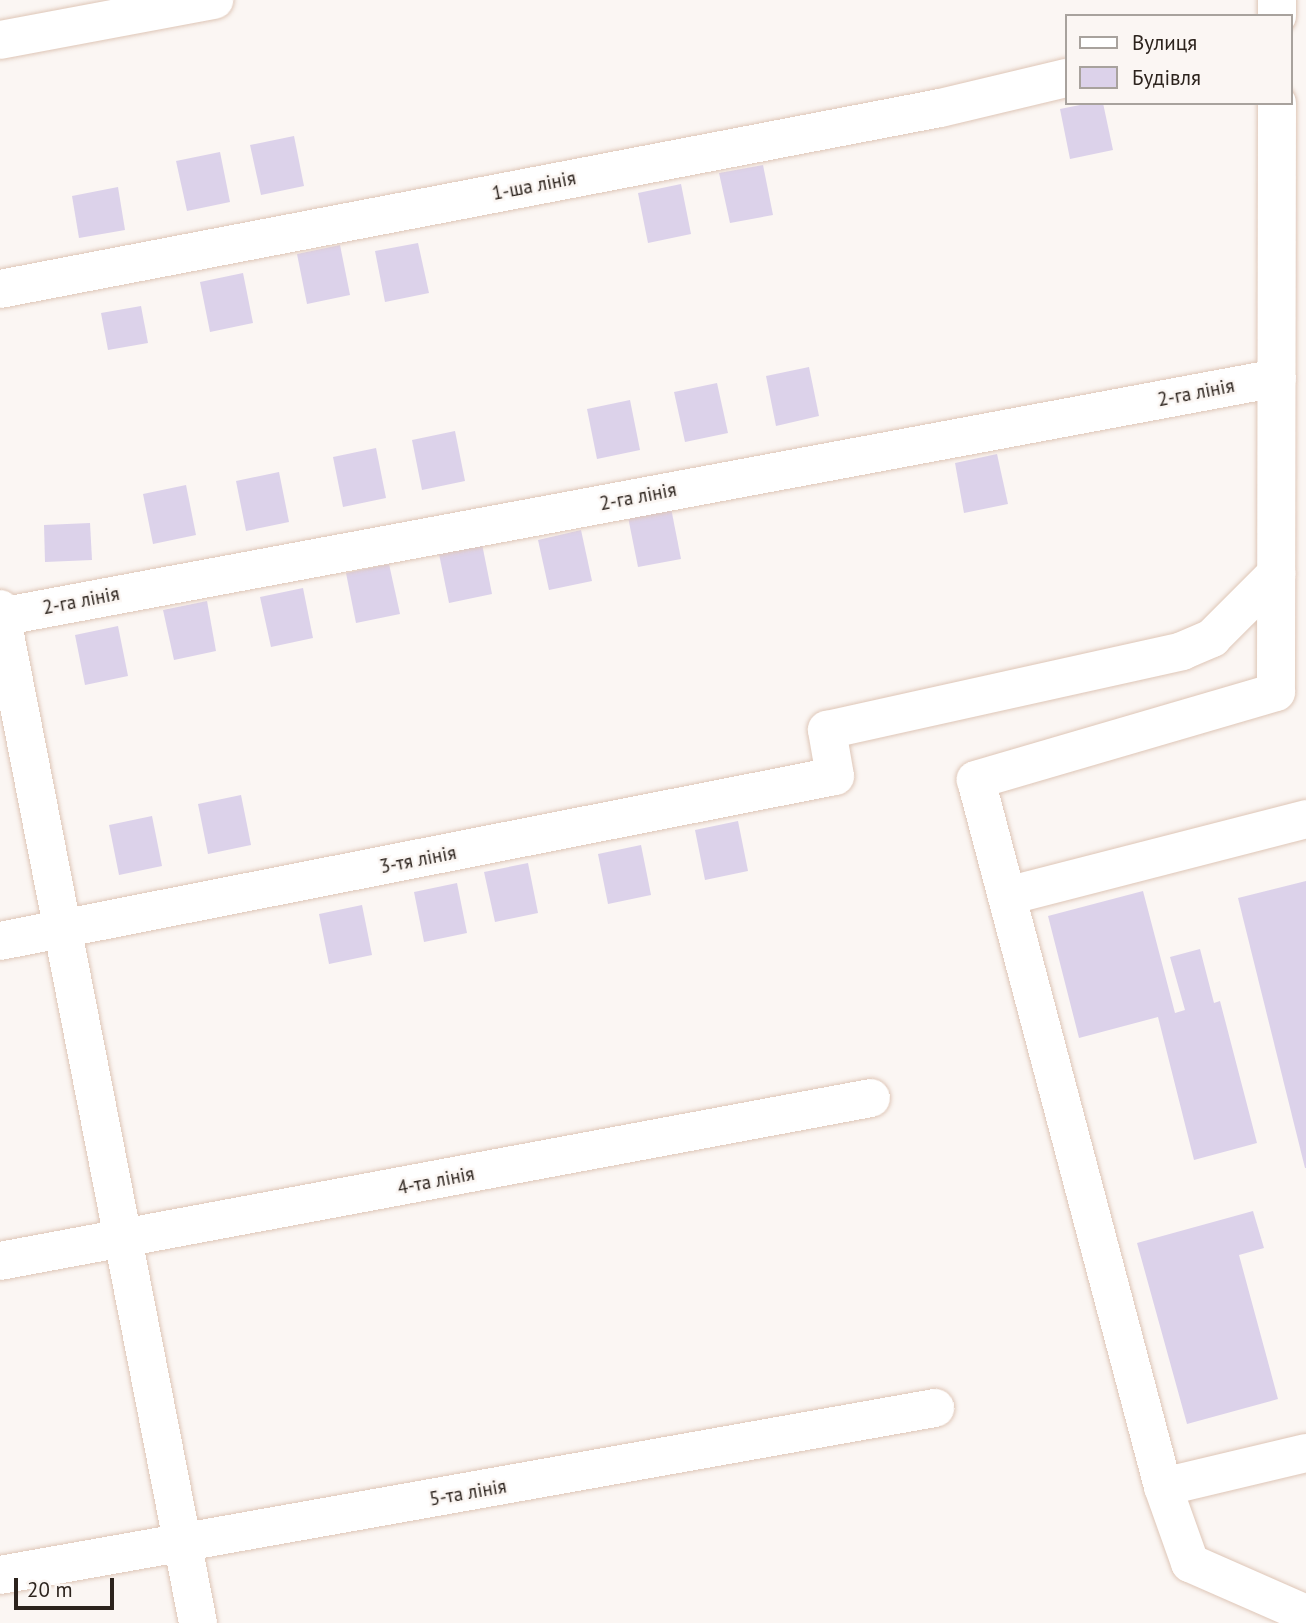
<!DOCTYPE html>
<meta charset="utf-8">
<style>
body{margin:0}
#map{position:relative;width:1306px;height:1623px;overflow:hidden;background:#fbf6f3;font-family:"PT Sans",sans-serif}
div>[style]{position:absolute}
.building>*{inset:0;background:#dcd2ea}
.roads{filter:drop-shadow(0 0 2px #dec6b7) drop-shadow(0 0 2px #dec6b7)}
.minor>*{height:38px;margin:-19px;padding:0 19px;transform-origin:19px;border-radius:19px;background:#fff}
span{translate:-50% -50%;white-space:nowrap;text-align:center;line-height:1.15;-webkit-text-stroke:5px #fbf6f3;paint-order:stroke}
.street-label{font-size:19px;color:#2c231d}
.legend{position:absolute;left:1065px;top:14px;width:228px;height:91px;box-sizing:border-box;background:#fbf6f3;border:2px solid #a8a29d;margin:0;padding:9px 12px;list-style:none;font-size:21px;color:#2c231d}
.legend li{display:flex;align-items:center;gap:14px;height:35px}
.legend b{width:35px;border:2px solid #a8a29d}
.scale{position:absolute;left:14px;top:1578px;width:100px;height:32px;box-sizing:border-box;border:4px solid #2c231d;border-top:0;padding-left:9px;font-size:21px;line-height:24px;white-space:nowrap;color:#2c231d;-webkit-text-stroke:5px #fbf6f3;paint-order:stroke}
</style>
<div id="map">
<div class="building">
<i style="clip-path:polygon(1090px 103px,1103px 103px,1113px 150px,1070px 159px,1060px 109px)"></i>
<i style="clip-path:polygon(294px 136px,304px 186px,261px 195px,250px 145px)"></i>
<i style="clip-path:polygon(220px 152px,230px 202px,187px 211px,176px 161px)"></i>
<i style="clip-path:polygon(763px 165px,773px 215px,730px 223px,719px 173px)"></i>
<i style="clip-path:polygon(681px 184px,691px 234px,648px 243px,638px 193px)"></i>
<i style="clip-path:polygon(118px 187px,125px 230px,79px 238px,72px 196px)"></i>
<i style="clip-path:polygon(418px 243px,429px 293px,385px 302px,375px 251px)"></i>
<i style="clip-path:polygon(340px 245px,350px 295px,307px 304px,297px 254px)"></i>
<i style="clip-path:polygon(243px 273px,253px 323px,210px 332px,200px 282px)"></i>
<i style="clip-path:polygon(141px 306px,148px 343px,108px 350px,101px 313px)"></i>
<i style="clip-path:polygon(809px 367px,819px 416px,776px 426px,766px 376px)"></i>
<i style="clip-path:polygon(717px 383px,728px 433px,685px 442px,674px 392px)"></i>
<i style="clip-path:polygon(630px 400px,640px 450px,597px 459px,587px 409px)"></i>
<i style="clip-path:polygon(455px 431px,465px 481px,422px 490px,412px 440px)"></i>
<i style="clip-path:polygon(376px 448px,386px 498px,343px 507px,333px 457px)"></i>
<i style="clip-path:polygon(997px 454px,1008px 504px,964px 513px,955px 463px)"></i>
<i style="clip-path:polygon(279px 472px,289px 522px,246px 531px,236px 481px)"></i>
<i style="clip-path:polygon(186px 485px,196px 535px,153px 544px,143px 494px)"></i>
<i style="clip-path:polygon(671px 508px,681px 559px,638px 567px,628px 517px)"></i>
<i style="clip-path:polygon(90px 523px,92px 560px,45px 562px,44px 525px)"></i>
<i style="clip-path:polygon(581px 530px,592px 581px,549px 590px,538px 540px)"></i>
<i style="clip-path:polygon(482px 544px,492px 594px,449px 603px,439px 554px)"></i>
<i style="clip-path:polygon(389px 564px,400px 614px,356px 623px,346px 573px)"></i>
<i style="clip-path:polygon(303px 588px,313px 638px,271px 647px,260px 597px)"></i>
<i style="clip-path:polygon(207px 601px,216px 651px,174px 660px,163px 610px)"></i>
<i style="clip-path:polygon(118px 626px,128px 676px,85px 685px,75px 635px)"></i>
<i style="clip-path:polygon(241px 795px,251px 845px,208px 854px,198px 804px)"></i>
<i style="clip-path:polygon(152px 816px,162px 866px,119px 875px,109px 825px)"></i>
<i style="clip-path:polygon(738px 821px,748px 871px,705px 880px,695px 830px)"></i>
<i style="clip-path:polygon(641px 845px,651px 895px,608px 904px,598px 854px)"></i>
<i style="clip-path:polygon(528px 863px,538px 913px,495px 922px,484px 872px)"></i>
<i style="clip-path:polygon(1306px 881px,1306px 1168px,1305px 1168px,1238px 898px)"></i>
<i style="clip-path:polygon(457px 883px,467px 933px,424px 942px,414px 892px)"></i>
<i style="clip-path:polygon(1143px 891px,1175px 1013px,1185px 1010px,1170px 957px,1200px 949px,1214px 1003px,1220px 1001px,1257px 1143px,1194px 1160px,1158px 1017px,1079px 1038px,1048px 916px)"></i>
<i style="clip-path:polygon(362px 905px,372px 955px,329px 964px,319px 914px)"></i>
<i style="clip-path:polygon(1253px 1211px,1264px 1248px,1239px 1255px,1278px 1399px,1187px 1424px,1137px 1243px)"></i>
</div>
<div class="roads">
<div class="minor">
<i style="left:1277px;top:0;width:16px;rotate:90deg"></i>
<i style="left:0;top:40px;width:218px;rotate:-10.6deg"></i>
<i style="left:1277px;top:103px;width:589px;rotate:90.1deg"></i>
<i style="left:1276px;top:692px;width:313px;rotate:163.7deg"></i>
<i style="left:976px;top:780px;width:731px;rotate:75.18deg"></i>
<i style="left:1163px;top:1487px;width:147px;rotate:-13.4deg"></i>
<i style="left:0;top:289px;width:957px;rotate:-10.9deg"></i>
<i style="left:940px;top:108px;width:130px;rotate:-13.4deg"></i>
<i style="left:0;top:609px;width:1033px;rotate:78.95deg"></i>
<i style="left:0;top:617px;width:1299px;rotate:-10.6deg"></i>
<i style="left:1007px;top:896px;width:309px;rotate:-14.4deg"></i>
<i style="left:0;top:941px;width:851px;rotate:-11.18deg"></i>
<i style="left:835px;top:776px;width:47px;rotate:-99.9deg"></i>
<i style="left:827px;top:730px;width:364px;rotate:-12.5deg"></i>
<i style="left:1182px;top:651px;width:33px;rotate:-23deg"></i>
<i style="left:1212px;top:638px;width:91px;rotate:-45deg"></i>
<i style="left:0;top:1261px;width:886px;rotate:-10.6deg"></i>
<i style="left:1163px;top:1487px;width:81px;rotate:70.4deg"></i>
<i style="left:1190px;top:1563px;width:127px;rotate:23.7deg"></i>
<i style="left:0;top:1575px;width:950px;rotate:-10.13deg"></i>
</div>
</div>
<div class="street-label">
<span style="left:534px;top:186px;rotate:-11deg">1-ша лінія</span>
<span style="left:1196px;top:393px;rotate:-11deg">2-га лінія</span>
<span style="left:638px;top:497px;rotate:-11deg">2-га лінія</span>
<span style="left:81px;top:601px;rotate:-11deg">2-га лінія</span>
<span style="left:418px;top:860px;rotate:-11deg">3-тя лінія</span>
<span style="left:436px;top:1181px;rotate:-11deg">4-та лінія</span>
<span style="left:468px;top:1493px;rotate:-10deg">5-та лінія</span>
</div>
<ul class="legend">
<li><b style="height:9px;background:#fff"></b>Вулиця</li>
<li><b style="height:19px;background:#dcd2ea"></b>Будівля</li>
</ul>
<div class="scale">20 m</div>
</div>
